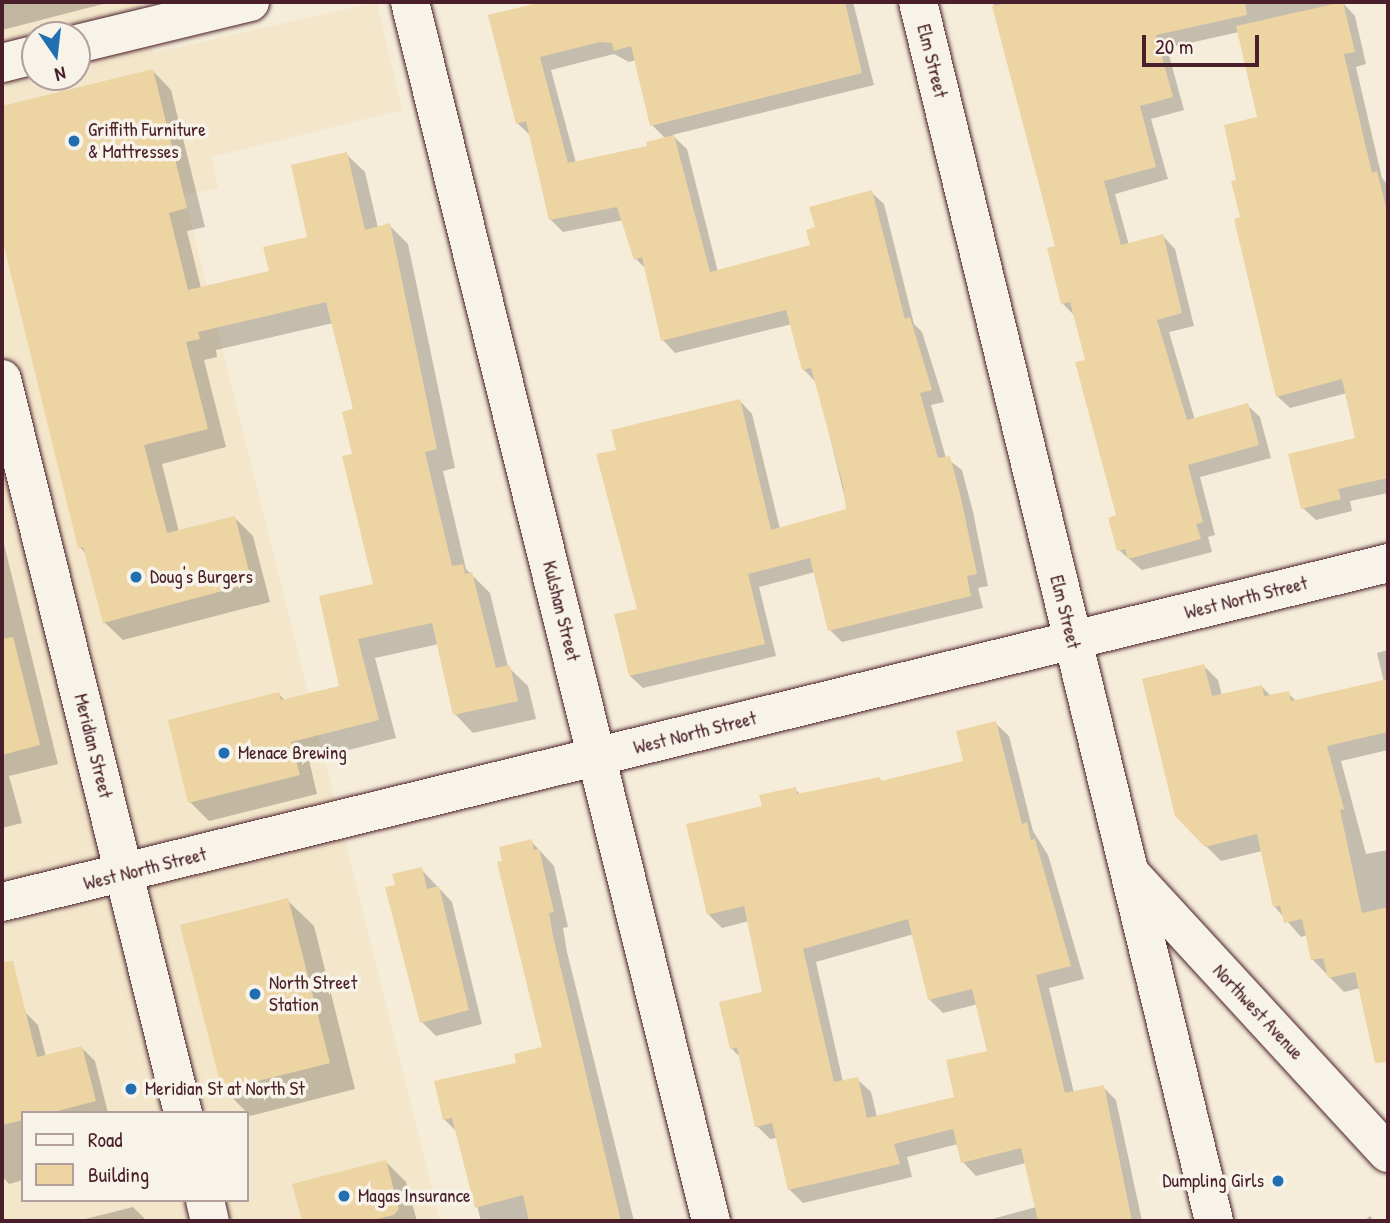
<!DOCTYPE html>
<style>
body{margin:0}
#map{position:relative;width:1390px;height:1223px;overflow:hidden;background:#f5edda;font-family:"Patrick Hand",sans-serif}
div>[style]{position:absolute}
.built>*{inset:0;background:#f3e6ca}
.shadow>*{inset:0;background:#0003}
.building>*{inset:0;background:#edd4a3}
.roads{filter:drop-shadow(0 0 2px #4a1f2b) drop-shadow(0 0 2px #4a1f2b)}
.minor>*{height:38px;margin:-19px;padding:0 19px;transform-origin:19px;border-radius:19px;background:#f7f3e8}
.dots>*{width:19px;height:19px;translate:-50% -50%;box-sizing:border-box;border:4px solid #f7f3e8;border-radius:50%}
span{translate:-50% -50%;white-space:nowrap;text-align:center;line-height:1.15;-webkit-text-stroke:7px #f7f3e8;paint-order:stroke}
.street-label{font-size:19px;color:#4a1f2b}
.poi-label{font-size:19px;color:#4a1f2b}
.left{translate:0 -50%;text-align:left}
.right{translate:-100% -50%;text-align:right}
.frame{position:absolute;inset:0;border:4px solid #4a1f2b;pointer-events:none}
.legend{position:absolute;left:21px;top:1111px;width:228px;height:91px;box-sizing:border-box;background:#f7f3e8;border:2px solid #b29e9c;margin:0;padding:9px 12px;list-style:none;font-size:21px;color:#4a1f2b}
.legend li{display:flex;align-items:center;gap:14px;height:35px}
.legend b{width:35px;border:2px solid #b29e9c}
.north{position:absolute;left:21px;top:21px;width:70px;height:70px;box-sizing:border-box;background:#f7f3e8;border:2px solid #b29e9c;border-radius:50%;rotate:166deg;font-size:19px;font-weight:700;line-height:28px;text-align:center;color:#4a1f2b}
.north::after{content:'';display:block;margin:auto;width:24px;height:32px;background:#1f6fb2;clip-path:polygon(50% 0,100% 100%,50% 72%,0 100%)}
.scale{position:absolute;left:1142px;top:35px;width:117px;height:32px;box-sizing:border-box;border:4px solid #4a1f2b;border-top:0;padding-left:9px;font-size:21px;line-height:24px;white-space:nowrap;color:#4a1f2b;-webkit-text-stroke:5px #f7f3e8;paint-order:stroke}
</style>
<div id="map">
<div class="built">
<i style="clip-path:polygon(evenodd,2px 2px,140px 2px,153px 53px,377px 2px,402px 110px,211px 157px,218px 188px,184px 195px,440px 1221px,2px 1221px,2px 2px,35px 35px,77px 35px,77px 77px,35px 77px,35px 35px,2px 2px,23px 1113px,247px 1113px,247px 1200px,23px 1200px,23px 1113px)"></i>
</div>
<div class="shadow">
<i style="clip-path:polygon(2px 2px,111px 2px,2px 30px)"></i>
<i style="clip-path:polygon(evenodd,549px 2px,853px 2px,874px 85px,672px 135px,687px 149px,718px 272px,813px 246px,871px 192px,884px 204px,914px 324px,922px 332px,944px 402px,931px 405px,946px 458px,962px 470px,973px 512px,988px 586px,978px 588px,983px 608px,842px 642px,830px 630px,815px 572px,759px 587px,776px 656px,643px 688px,630px 676px,639px 610px,618px 451px,740px 401px,752px 414px,780px 529px,848px 511px,817px 383px,804px 370px,792px 324px,675px 353px,663px 340px,647px 270px,636px 259px,623px 220px,563px 232px,551px 220px,530px 135px,517px 123px,490px 17px,549px 2px,614px 54px,629px 62px,636px 60px,652px 125px,666px 139px,649px 147px,576px 163px,551px 70px,614px 54px)"></i>
<i style="clip-path:polygon(993px 2px,1342px 2px,1355px 16px,1366px 64px,1356px 67px,1382px 178px,1388px 185px,1388px 493px,1350px 501px,1352px 511px,1316px 520px,1303px 508px,1357px 439px,1347px 393px,1290px 408px,1277px 396px,1242px 219px,1238px 181px,1259px 119px,1239px 32px,1167px 48px,1184px 110px,1151px 119px,1168px 179px,1115px 194px,1129px 245px,1163px 236px,1175px 249px,1194px 326px,1169px 332px,1195px 420px,1247px 405px,1260px 417px,1271px 458px,1200px 477px,1215px 535px,1208px 537px,1212px 552px,1142px 570px,1119px 550px,1118px 517px,1087px 361px,1076px 317px,1062px 303px,1057px 247px)"></i>
<i style="clip-path:polygon(153px 71px,171px 90px,205px 227px,187px 231px,201px 288px,271px 272px,309px 238px,346px 154px,365px 172px,378px 228px,389px 225px,408px 244px,455px 468px,443px 471px,466px 569px,490px 593px,508px 667px,528px 686px,536px 719px,473px 733px,455px 714px,439px 644px,375px 658px,396px 738px,309px 760px,317px 794px,209px 821px,190px 802px,279px 694px,285px 701px,341px 687px,375px 585px,354px 455px,355px 410px,333px 323px,216px 350px,217px 357px,204px 360px,226px 447px,162px 464px,179px 532px,235px 518px,253px 536px,270px 602px,123px 640px,104px 622px,87px 555px,80px 547px,2px 231px,2px 108px)"></i>
<i style="clip-path:polygon(2px 536px,58px 764px,9px 776px,22px 823px,2px 828px)"></i>
<i style="clip-path:polygon(1388px 650px,1388px 750px,1341px 761px,1366px 854px,1388px 850px,1388px 1046px,1360px 988px,1344px 992px,1312px 959px,1307px 935px,1301px 937px,1274px 906px,1262px 851px,1221px 861px,1206px 846px,1204px 666px,1218px 680px,1222px 696px,1262px 687px,1271px 696px,1288px 693px,1297px 702px,1384px 682px,1377px 653px)"></i>
<i style="clip-path:polygon(evenodd,995px 723px,1009px 736px,1033px 831px,1048px 855px,1084px 979px,1049px 988px,1074px 1093px,1103px 1087px,1116px 1100px,1142px 1221px,985px 1221px,1036px 1207px,1026px 1163px,976px 1176px,963px 1162px,958px 1144px,907px 1157px,912px 1177px,803px 1203px,789px 1189px,777px 1138px,770px 1139px,757px 1126px,741px 1058px,731px 1048px,764px 993px,749px 921px,722px 928px,708px 914px,764px 808px,795px 789px,801px 795px,879px 779px,883px 782px,965px 762px,995px 723px,914px 934px,930px 1000px,943px 1013px,978px 1004px,990px 1052px,956px 1098px,877px 1117px,871px 1092px,857px 1079px,843px 1082px,816px 962px,914px 934px)"></i>
<i style="clip-path:polygon(531px 841px,554px 866px,568px 927px,563px 928px,567px 952px,634px 1221px,481px 1221px,458px 1133px,444px 1119px,545px 1048px)"></i>
<i style="clip-path:polygon(421px 869px,452px 902px,482px 1024px,436px 1036px,422px 1022px,397px 886px)"></i>
<i style="clip-path:polygon(287px 900px,314px 926px,355px 1089px,250px 1116px,224px 1089px)"></i>
<i style="clip-path:polygon(25px 1012px,38px 1025px,46px 1057px,82px 1048px,95px 1061px,108px 1113px,23px 1113px,23px 1180px,9px 1184px,2px 1176px,2px 1018px)"></i>
<i style="clip-path:polygon(386px 1162px,406px 1182px,417px 1221px,303px 1221px,294px 1185px)"></i>
<i style="clip-path:polygon(133px 1207px,147px 1221px,77px 1221px)"></i>
<i style="clip-path:polygon(1370px 1216px,1374px 1221px,1364px 1221px)"></i>
</div>
<div class="building">
<i style="clip-path:polygon(542px 2px,845px 2px,862px 73px,650px 126px,631px 46px,614px 51px,612px 43px,600px 42px,540px 57px,568px 163px,647px 146px,646px 142px,674px 135px,710px 272px,810px 245px,806px 230px,815px 227px,809px 207px,872px 190px,905px 319px,910px 317px,932px 390px,920px 393px,938px 458px,950px 456px,961px 498px,977px 574px,967px 576px,971px 596px,828px 631px,810px 558px,748px 574px,765px 644px,629px 676px,614px 614px,637px 609px,596px 454px,616px 450px,611px 430px,740px 399px,771px 530px,846px 509px,843px 485px,811px 368px,802px 370px,786px 310px,661px 341px,642px 257px,634px 260px,617px 207px,549px 220px,526px 121px,516px 124px,488px 15px)"></i>
<i style="clip-path:polygon(1010px 2px,1245px 2px,1247px 15px,1156px 35px,1173px 97px,1140px 106px,1156px 167px,1104px 181px,1121px 245px,1163px 234px,1182px 313px,1157px 320px,1187px 420px,1248px 403px,1259px 445px,1188px 465px,1203px 522px,1196px 524px,1201px 539px,1128px 559px,1125px 549px,1117px 551px,1108px 518px,1116px 515px,1075px 362px,1085px 360px,1070px 302px,1061px 304px,1047px 248px,1055px 246px,992px 6px)"></i>
<i style="clip-path:polygon(1343px 2px,1355px 52px,1344px 54px,1372px 173px,1377px 171px,1388px 215px,1388px 478px,1338px 489px,1341px 499px,1301px 509px,1288px 454px,1355px 438px,1342px 379px,1276px 397px,1234px 219px,1240px 217px,1231px 181px,1236px 180px,1224px 125px,1257px 117px,1236px 26px)"></i>
<i style="clip-path:polygon(153px 69px,187px 208px,169px 213px,188px 290px,269px 271px,263px 247px,307px 237px,291px 165px,347px 152px,365px 230px,390px 223px,437px 449px,425px 452px,452px 566px,463px 564px,465px 574px,472px 572px,496px 668px,510px 665px,518px 701px,453px 715px,432px 623px,358px 639px,379px 720px,291px 742px,300px 775px,188px 803px,168px 720px,279px 692px,281px 700px,339px 686px,319px 596px,373px 584px,342px 456px,352px 454px,342px 412px,353px 409px,326px 302px,198px 332px,200px 339px,186px 342px,208px 429px,144px 445px,167px 533px,235px 516px,252px 583px,103px 623px,83px 547px,78px 548px,2px 238px,2px 106px)"></i>
<i style="clip-path:polygon(13px 637px,40px 745px,2px 755px,2px 639px)"></i>
<i style="clip-path:polygon(1204px 664px,1212px 696px,1262px 685px,1264px 696px,1289px 691px,1291px 701px,1388px 679px,1388px 732px,1327px 746px,1344px 809px,1340px 810px,1362px 913px,1388px 907px,1388px 1062px,1375px 1063px,1355px 972px,1328px 978px,1323px 958px,1311px 960px,1302px 919px,1284px 923px,1280px 906px,1273px 907px,1257px 834px,1205px 847px,1175px 816px,1142px 679px)"></i>
<i style="clip-path:polygon(evenodd,996px 721px,1022px 824px,1027px 822px,1031px 840px,1035px 839px,1071px 966px,1036px 975px,1065px 1093px,1104px 1085px,1132px 1221px,1038px 1221px,1021px 1148px,961px 1163px,953px 1129px,894px 1144px,900px 1164px,788px 1190px,772px 1123px,755px 1127px,737px 1048px,730px 1049px,719px 1002px,762px 992px,744px 906px,707px 915px,686px 824px,762px 806px,759px 795px,796px 787px,797px 794px,880px 777px,881px 781px,963px 761px,956px 731px,996px 721px,908px 919px,928px 1000px,972px 989px,987px 1051px,946px 1060px,954px 1097px,867px 1118px,858px 1077px,834px 1082px,803px 949px,908px 919px)"></i>
<i style="clip-path:polygon(532px 839px,534px 850px,539px 849px,554px 912px,549px 913px,553px 936px,621px 1221px,529px 1221px,523px 1195px,475px 1208px,452px 1118px,443px 1120px,434px 1081px,516px 1063px,514px 1054px,542px 1047px,497px 862px,502px 861px,499px 847px)"></i>
<i style="clip-path:polygon(422px 867px,427px 889px,439px 886px,469px 1010px,420px 1023px,385px 887px,395px 885px,392px 874px)"></i>
<i style="clip-path:polygon(288px 898px,330px 1063px,222px 1090px,180px 925px)"></i>
<i style="clip-path:polygon(13px 961px,37px 1057px,82px 1046px,96px 1101px,50px 1113px,23px 1113px,23px 1120px,2px 1125px,2px 962px)"></i>
<i style="clip-path:polygon(386px 1160px,399px 1209px,394px 1215px,368px 1221px,302px 1221px,292px 1184px)"></i>
</div>
<div class="roads">
<div class="minor">
<i style="left:410px;top:2px;width:1256px;rotate:76.13deg"></i>
<i style="left:918px;top:2px;width:1254px;rotate:76.35deg"></i>
<i style="left:77px;top:44px;width:178px;rotate:-13.6deg"></i>
<i style="left:2px;top:63px;width:34px;rotate:-14deg"></i>
<i style="left:2px;top:379px;width:756px;rotate:76.15deg"></i>
<i style="left:1131px;top:874px;width:379px;rotate:47.4deg"></i>
<i style="left:2px;top:902px;width:1427px;rotate:-13.74deg"></i>
<i style="left:205px;top:1200px;width:22px;rotate:77deg"></i>
</div>
</div>
<div class="dots">
<i style="left:74px;top:141px;background:#1f6fb2"></i>
<i style="left:136px;top:577px;background:#1f6fb2"></i>
<i style="left:224px;top:753px;background:#1f6fb2"></i>
<i style="left:255px;top:994px;background:#1f6fb2"></i>
<i style="left:131px;top:1089px;background:#1f6fb2"></i>
<i style="left:1278px;top:1181px;background:#1f6fb2"></i>
<i style="left:344px;top:1196px;background:#1f6fb2"></i>
</div>
<div class="street-label">
<span style="left:932px;top:61px;rotate:76deg">Elm Street</span>
<span style="left:1246px;top:598px;rotate:-14deg">West North Street</span>
<span style="left:561px;top:611px;rotate:76deg">Kulshan Street</span>
<span style="left:1065px;top:612px;rotate:76deg">Elm Street</span>
<span style="left:695px;top:733px;rotate:-14deg">West North Street</span>
<span style="left:93px;top:746px;rotate:76deg">Meridian Street</span>
<span style="left:145px;top:869px;rotate:-14deg">West North Street</span>
<span style="left:1258px;top:1012px;rotate:47deg">Northwest Avenue</span>
</div>
<div class="poi-label">
<span class="left" style="left:88px;top:141px">Griffith Furniture<br>&amp; Mattresses</span>
<span class="left" style="left:150px;top:577px">Doug's Burgers</span>
<span class="left" style="left:238px;top:753px">Menace Brewing</span>
<span class="left" style="left:269px;top:994px">North Street<br>Station</span>
<span class="left" style="left:145px;top:1089px">Meridian St at North St</span>
<span class="right" style="left:1264px;top:1181px">Dumpling Girls</span>
<span class="left" style="left:358px;top:1196px">Magas Insurance</span>
</div>
<div class="frame"></div>
<ul class="legend">
<li><b style="height:9px;background:#f7f3e8"></b>Road</li>
<li><b style="height:19px;background:#edd4a3"></b>Building</li>
</ul>
<div class="north">N</div>
<div class="scale">20 m</div>
</div>
